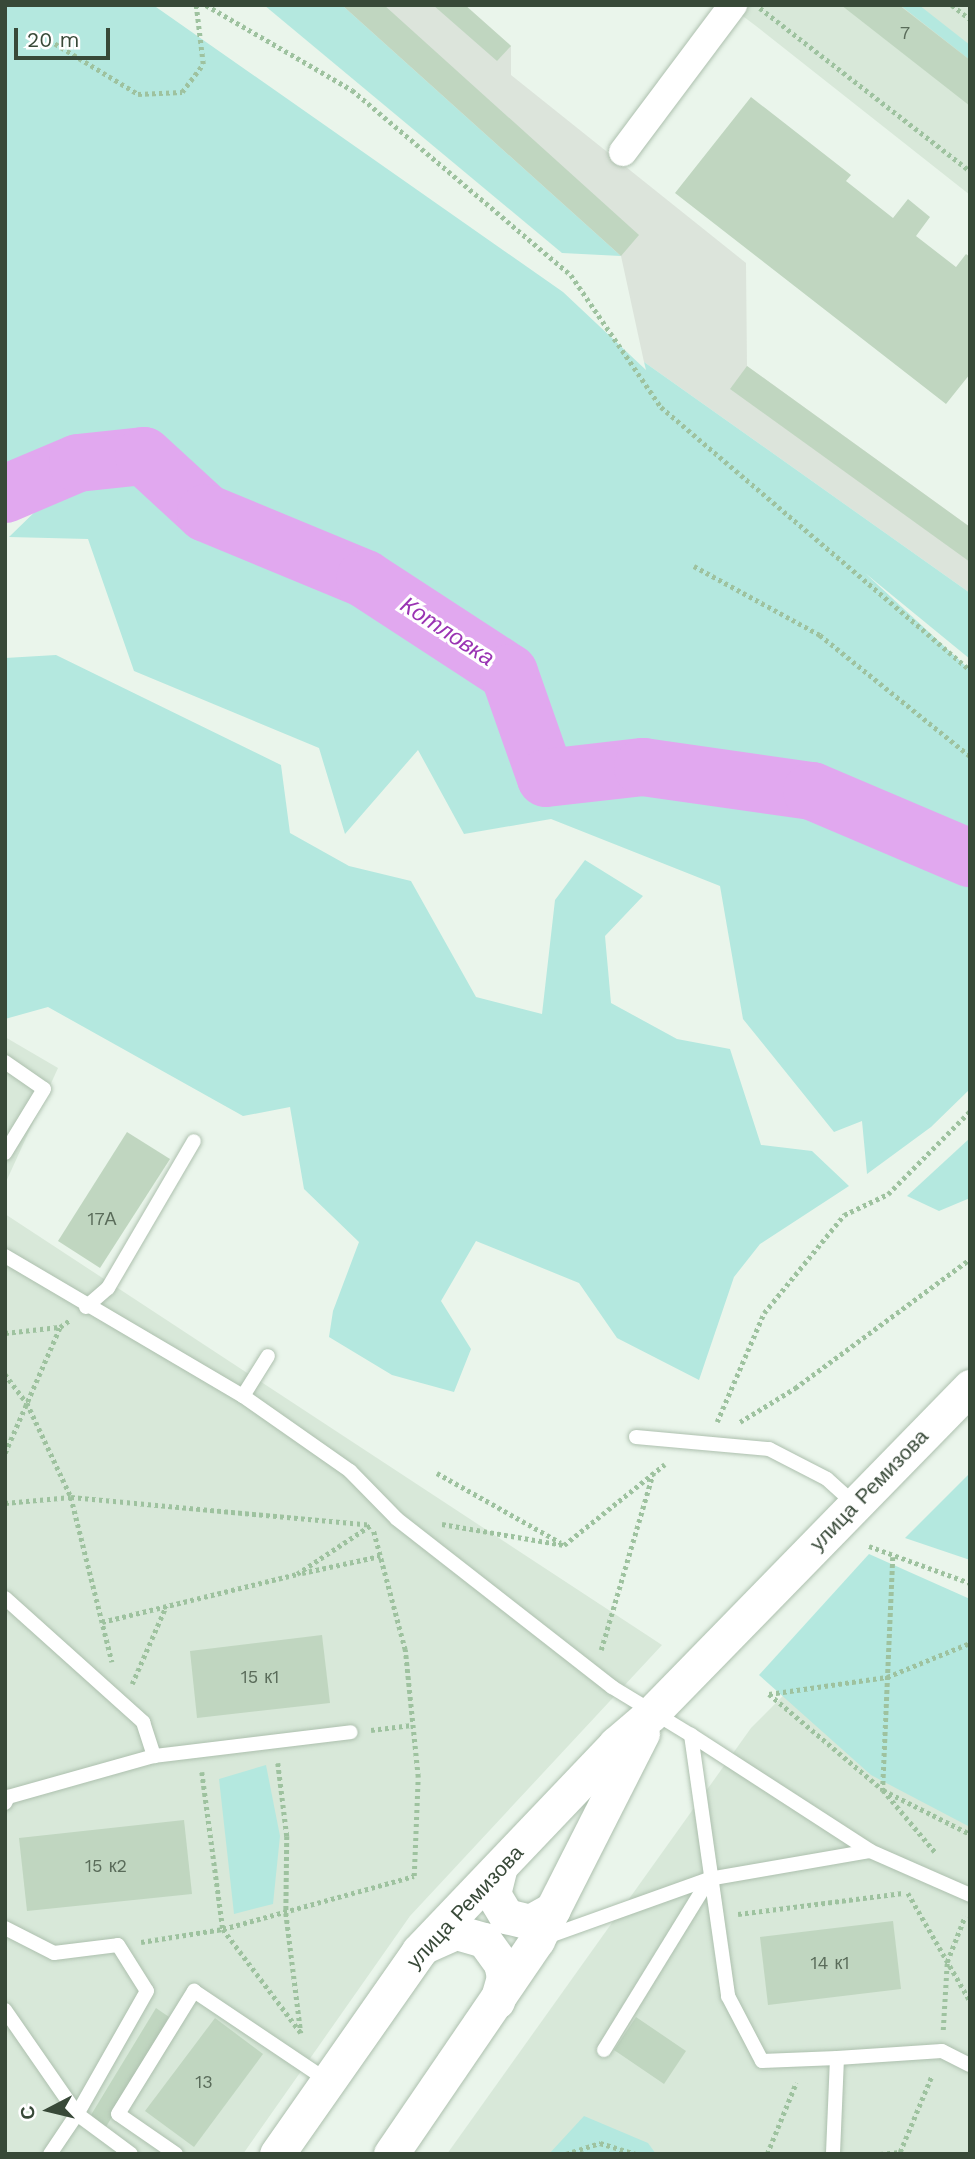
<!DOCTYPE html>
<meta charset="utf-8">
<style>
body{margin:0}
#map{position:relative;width:975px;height:2159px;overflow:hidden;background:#eaf5eb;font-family:"Work Sans",sans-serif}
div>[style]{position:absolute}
.residential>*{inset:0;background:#d8e8d9}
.industrial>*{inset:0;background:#dce4db}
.green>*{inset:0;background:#b4e8df}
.river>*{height:58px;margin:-29px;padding:0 29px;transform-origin:29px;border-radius:29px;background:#e1a8ef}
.building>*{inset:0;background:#c0d6c0}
.path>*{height:4.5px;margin-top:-2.25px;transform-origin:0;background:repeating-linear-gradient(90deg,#9ec29f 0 3.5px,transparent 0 7px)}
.roads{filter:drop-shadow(0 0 2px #adc0ae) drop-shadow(0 0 2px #adc0ae)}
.service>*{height:14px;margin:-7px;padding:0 7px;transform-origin:7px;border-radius:7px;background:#fff}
.minor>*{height:28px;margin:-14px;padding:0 14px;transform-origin:14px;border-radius:14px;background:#fff}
.tertiary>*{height:35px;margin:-17.5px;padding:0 17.5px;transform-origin:17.5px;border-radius:17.5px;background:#fff}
span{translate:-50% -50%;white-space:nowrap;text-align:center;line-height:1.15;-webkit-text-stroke:6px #fff;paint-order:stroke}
.number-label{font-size:18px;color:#5a6c5a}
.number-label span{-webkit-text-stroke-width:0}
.street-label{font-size:21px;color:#384938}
.water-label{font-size:23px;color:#9a33b3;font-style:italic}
.frame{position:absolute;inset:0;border:7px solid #384938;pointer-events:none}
.north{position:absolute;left:14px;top:2075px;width:70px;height:70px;-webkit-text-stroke:5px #fff;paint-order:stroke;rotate:263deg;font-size:19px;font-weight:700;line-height:28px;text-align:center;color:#384938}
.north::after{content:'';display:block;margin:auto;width:24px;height:32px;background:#384938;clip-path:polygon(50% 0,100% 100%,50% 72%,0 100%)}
.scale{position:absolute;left:14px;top:28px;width:96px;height:32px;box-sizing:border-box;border:4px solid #384938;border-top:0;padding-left:9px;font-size:21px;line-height:24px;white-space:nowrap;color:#384938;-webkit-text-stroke:5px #fff;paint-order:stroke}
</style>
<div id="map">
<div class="residential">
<i style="clip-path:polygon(728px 5px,970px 5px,970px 195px,756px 26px)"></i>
<i style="clip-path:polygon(5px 1037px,58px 1068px,5px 1184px)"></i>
<i style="clip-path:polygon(5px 1214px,662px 1645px,410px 1916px,243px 2154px,5px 2154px)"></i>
<i style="clip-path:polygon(867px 1611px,970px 1816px,970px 2154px,447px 2154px,751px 1728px)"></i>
</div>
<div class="industrial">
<i style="clip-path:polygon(342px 5px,465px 5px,511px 46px,511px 75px,746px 263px,747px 366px,970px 527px,970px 593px,644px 362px,621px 256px)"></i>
</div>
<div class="green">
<i style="clip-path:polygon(5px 5px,156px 7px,563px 292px,646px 370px,644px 362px,970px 593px,970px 659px,865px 573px,970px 670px,970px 1089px,931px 1127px,867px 1174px,862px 1121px,834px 1132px,743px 1019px,720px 886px,551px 819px,464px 834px,418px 750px,345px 834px,319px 748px,134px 671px,88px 539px,9px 537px,46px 501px,5px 502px)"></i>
<i style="clip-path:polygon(264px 5px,342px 5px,621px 256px,562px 253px)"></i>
<i style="clip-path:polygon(900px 5px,919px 5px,970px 45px,970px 60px)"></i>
<i style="clip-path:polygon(56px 655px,281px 765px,290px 833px,349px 866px,411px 881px,476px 997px,542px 1014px,555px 900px,585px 860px,643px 896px,605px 936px,611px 1003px,677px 1039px,730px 1049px,761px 1145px,812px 1151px,849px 1186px,760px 1244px,734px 1277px,699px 1380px,617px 1338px,579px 1283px,476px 1241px,441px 1301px,471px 1349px,454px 1392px,392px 1375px,329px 1337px,333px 1311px,359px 1242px,304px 1189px,290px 1107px,243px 1116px,48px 1007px,5px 1019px,5px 658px)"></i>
<i style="clip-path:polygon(970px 1138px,970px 1198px,939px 1211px,907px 1196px)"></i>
<i style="clip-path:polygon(970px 1473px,970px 1560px,905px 1538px)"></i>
<i style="clip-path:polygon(869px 1554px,970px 1599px,970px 1827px,871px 1775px,759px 1675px)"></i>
<i style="clip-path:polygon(266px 1765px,280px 1836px,273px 1904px,234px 1914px,219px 1779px)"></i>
<i style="clip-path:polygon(584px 2116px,648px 2143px,656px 2154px,549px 2154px)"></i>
</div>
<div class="river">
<i style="left:5px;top:494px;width:79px;rotate:-23deg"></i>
<i style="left:78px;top:463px;width:66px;rotate:-6.1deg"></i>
<i style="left:144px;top:456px;width:84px;rotate:42.6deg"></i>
<i style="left:206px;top:513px;width:172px;rotate:22.5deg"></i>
<i style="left:365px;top:579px;width:172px;rotate:33.1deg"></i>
<i style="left:509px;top:673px;width:111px;rotate:70.6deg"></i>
<i style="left:546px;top:778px;width:98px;rotate:-6.5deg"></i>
<i style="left:643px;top:767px;width:171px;rotate:8.1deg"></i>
<i style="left:812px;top:791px;width:172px;rotate:23deg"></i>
</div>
<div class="building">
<i style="clip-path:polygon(342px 5px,384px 5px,639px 235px,621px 256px)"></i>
<i style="clip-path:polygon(433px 5px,465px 5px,511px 46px,497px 61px)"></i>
<i style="clip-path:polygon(841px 5px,899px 5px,970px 60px,970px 106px)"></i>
<i style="clip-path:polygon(751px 97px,851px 175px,846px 181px,893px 218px,908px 199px,930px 217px,916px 236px,956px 267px,966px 254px,970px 257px,970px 374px,946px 404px,675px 193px)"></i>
<i style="clip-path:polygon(747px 366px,970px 527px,970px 562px,730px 389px)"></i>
<i style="clip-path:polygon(127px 1132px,170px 1159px,100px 1268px,58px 1241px)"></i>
<i style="clip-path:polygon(322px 1635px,330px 1703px,197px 1718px,190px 1651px)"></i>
<i style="clip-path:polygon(184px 1820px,192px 1894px,27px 1911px,19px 1838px)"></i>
<i style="clip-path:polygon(893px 1921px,901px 1989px,768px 2005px,760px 1937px)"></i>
<i style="clip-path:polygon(156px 2008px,169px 2017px,106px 2127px,91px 2115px)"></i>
<i style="clip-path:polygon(636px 2017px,686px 2051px,664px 2084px,614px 2050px)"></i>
<i style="clip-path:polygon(215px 2018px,263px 2054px,194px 2147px,145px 2111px)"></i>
</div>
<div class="path">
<i style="left:206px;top:5px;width:169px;rotate:30.2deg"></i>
<i style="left:352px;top:90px;width:287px;rotate:40.2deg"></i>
<i style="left:571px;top:275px;width:160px;rotate:55.7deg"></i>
<i style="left:661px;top:407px;width:406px;rotate:40.4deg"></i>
<i style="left:952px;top:5px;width:23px;rotate:38deg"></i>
<i style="left:760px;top:8px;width:266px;rotate:37.8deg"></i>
<i style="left:49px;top:40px;width:104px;rotate:31.2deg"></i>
<i style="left:138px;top:94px;width:44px;rotate:-2.6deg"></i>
<i style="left:182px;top:92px;width:35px;rotate:-53deg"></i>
<i style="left:203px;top:64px;width:59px;rotate:-96.8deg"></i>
<i style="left:694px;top:566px;width:144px;rotate:28.7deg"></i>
<i style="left:820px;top:635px;width:193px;rotate:38.9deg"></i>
<i style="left:5px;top:1333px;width:54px;rotate:-6.3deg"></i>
<i style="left:5px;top:1374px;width:36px;rotate:53deg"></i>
<i style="left:27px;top:1403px;width:104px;rotate:64.9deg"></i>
<i style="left:71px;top:1497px;width:170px;rotate:76deg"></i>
<i style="left:717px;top:1422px;width:119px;rotate:-66.7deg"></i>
<i style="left:764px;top:1313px;width:127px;rotate:-50.8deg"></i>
<i style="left:844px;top:1215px;width:49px;rotate:-25.5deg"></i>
<i style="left:888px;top:1194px;width:117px;rotate:-45.3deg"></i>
<i style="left:740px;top:1422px;width:65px;rotate:-31.7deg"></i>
<i style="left:795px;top:1388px;width:217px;rotate:-36.4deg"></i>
<i style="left:5px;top:1453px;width:137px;rotate:-66.4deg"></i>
<i style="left:60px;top:1327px;width:12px;rotate:-35deg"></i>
<i style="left:437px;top:1473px;width:142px;rotate:29.4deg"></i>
<i style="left:5px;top:1503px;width:66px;rotate:-5.2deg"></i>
<i style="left:71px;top:1497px;width:301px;rotate:5.3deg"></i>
<i style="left:442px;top:1524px;width:124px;rotate:9.8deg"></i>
<i style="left:564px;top:1545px;width:129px;rotate:-38.7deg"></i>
<i style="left:869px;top:1546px;width:108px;rotate:20.1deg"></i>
<i style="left:893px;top:1557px;width:233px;rotate:92.5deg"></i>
<i style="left:883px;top:1790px;width:81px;rotate:50deg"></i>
<i style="left:302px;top:1573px;width:80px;rotate:-12.3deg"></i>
<i style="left:102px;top:1622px;width:201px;rotate:-13.8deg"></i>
<i style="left:297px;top:1574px;width:89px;rotate:-33.5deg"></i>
<i style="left:601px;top:1650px;width:188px;rotate:-73.6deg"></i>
<i style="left:132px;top:1684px;width:85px;rotate:-66.4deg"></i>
<i style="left:769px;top:1694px;width:149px;rotate:40.1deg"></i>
<i style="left:883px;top:1790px;width:97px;rotate:26.8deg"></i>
<i style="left:769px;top:1694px;width:119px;rotate:-8.2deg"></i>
<i style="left:887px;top:1677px;width:90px;rotate:-22.3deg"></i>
<i style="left:371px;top:1730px;width:41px;rotate:-7deg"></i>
<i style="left:278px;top:1763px;width:74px;rotate:83deg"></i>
<i style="left:287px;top:1836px;width:77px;rotate:90.7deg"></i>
<i style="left:286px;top:1913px;width:121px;rotate:82.9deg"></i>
<i style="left:202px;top:1772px;width:158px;rotate:82.4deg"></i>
<i style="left:223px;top:1929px;width:130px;rotate:53.1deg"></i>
<i style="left:908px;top:1893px;width:125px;rotate:60.1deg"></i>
<i style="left:738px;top:1914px;width:166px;rotate:-7.3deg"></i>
<i style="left:141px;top:1942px;width:83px;rotate:-9deg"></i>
<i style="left:223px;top:1929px;width:198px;rotate:-15.5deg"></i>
<i style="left:414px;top:1876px;width:99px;rotate:-87.7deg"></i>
<i style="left:418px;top:1777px;width:128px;rotate:-95.8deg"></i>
<i style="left:405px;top:1650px;width:124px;rotate:-104.9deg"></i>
<i style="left:943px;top:2030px;width:68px;rotate:-86.6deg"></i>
<i style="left:947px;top:1962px;width:49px;rotate:-68.6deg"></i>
<i style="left:566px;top:2154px;width:36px;rotate:-18deg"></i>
<i style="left:600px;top:2143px;width:38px;rotate:17deg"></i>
<i style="left:767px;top:2154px;width:77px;rotate:-67.8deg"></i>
<i style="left:880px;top:2154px;width:20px;rotate:-6deg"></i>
<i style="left:900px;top:2152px;width:83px;rotate:-67.4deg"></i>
</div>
<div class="roads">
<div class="service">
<i style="left:5px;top:1062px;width:47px;rotate:34.7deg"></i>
<i style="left:44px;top:1089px;width:75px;rotate:121.4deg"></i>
<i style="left:5px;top:1256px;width:276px;rotate:30.5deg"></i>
<i style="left:243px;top:1396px;width:131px;rotate:35deg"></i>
<i style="left:350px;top:1471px;width:67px;rotate:45.6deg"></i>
<i style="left:397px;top:1519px;width:273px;rotate:38deg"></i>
<i style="left:612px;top:1687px;width:92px;rotate:31.3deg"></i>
<i style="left:691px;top:1735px;width:264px;rotate:81.9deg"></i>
<i style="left:728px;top:1996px;width:73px;rotate:62.4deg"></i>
<i style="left:762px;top:2061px;width:75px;rotate:-2.3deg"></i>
<i style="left:837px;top:2058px;width:96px;rotate:92.4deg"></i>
<i style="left:86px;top:1307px;width:29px;rotate:-41deg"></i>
<i style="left:108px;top:1288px;width:170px;rotate:-59.7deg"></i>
<i style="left:243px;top:1396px;width:47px;rotate:-58deg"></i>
<i style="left:636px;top:1437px;width:134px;rotate:5.2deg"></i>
<i style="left:769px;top:1449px;width:65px;rotate:27.3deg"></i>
<i style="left:827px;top:1479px;width:38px;rotate:42deg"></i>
<i style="left:5px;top:1598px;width:186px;rotate:41.9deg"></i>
<i style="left:143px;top:1722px;width:36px;rotate:72deg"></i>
<i style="left:691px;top:1735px;width:213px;rotate:32.9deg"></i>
<i style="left:870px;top:1851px;width:109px;rotate:23.7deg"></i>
<i style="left:5px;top:1803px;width:7px;rotate:-63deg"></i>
<i style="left:8px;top:1797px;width:152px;rotate:-15.7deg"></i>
<i style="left:154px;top:1756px;width:198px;rotate:-6.9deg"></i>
<i style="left:5px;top:1928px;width:55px;rotate:27deg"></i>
<i style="left:54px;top:1953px;width:64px;rotate:-7.1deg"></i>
<i style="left:118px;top:1945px;width:54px;rotate:57.8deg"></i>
<i style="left:147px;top:1991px;width:142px;rotate:119.6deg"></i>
<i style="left:77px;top:2114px;width:67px;rotate:36.5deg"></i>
<i style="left:544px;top:1938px;width:175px;rotate:-19.7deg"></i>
<i style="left:709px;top:1879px;width:163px;rotate:-9.9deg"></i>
<i style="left:5px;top:2010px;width:126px;rotate:55.3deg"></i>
<i style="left:77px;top:2114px;width:48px;rotate:124deg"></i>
<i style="left:604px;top:2050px;width:201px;rotate:-58.4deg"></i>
<i style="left:837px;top:2058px;width:105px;rotate:-3.8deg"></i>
<i style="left:942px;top:2051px;width:31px;rotate:27deg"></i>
<i style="left:176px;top:2154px;width:70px;rotate:-145.4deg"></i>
<i style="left:118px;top:2114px;width:145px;rotate:-58.3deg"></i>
<i style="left:194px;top:1991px;width:161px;rotate:33.9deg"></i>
</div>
<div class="minor">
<i style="left:623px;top:152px;width:184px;rotate:-53.2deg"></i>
</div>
<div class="tertiary">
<i style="left:499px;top:1870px;width:25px;rotate:104deg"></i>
<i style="left:493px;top:1894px;width:26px;rotate:59deg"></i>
<i style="left:506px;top:1916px;width:25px;rotate:14deg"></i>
<i style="left:530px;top:1922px;width:26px;rotate:-29deg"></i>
<i style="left:424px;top:1946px;width:35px;rotate:-24deg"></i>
<i style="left:456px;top:1932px;width:29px;rotate:16deg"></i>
<i style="left:484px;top:1940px;width:29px;rotate:54deg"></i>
<i style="left:501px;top:1963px;width:14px;rotate:78deg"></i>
<i style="left:504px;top:1977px;width:25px;rotate:106deg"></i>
<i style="left:277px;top:2154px;width:248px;rotate:-55deg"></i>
<i style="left:419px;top:1951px;width:286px;rotate:-46.4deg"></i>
<i style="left:616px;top:1744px;width:46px;rotate:-40.6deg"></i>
<i style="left:651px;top:1714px;width:457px;rotate:-45.7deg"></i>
<i style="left:391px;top:2154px;width:259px;rotate:-55.7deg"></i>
<i style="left:537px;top:1940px;width:232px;rotate:-63.1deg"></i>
</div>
</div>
<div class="number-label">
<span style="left:905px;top:33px">7</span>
<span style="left:102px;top:1219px">17А</span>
<span style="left:260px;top:1677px">15 к1</span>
<span style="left:106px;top:1866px">15 к2</span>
<span style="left:830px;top:1963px">14 к1</span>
<span style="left:204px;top:2082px">13</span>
</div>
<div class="street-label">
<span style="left:869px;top:1490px;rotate:-46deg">улица Ремизова</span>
<span style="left:465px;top:1907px;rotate:-47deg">улица Ремизова</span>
</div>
<div class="water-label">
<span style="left:447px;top:632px;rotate:33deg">Котловка</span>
</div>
<div class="frame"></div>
<div class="north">С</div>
<div class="scale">20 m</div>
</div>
